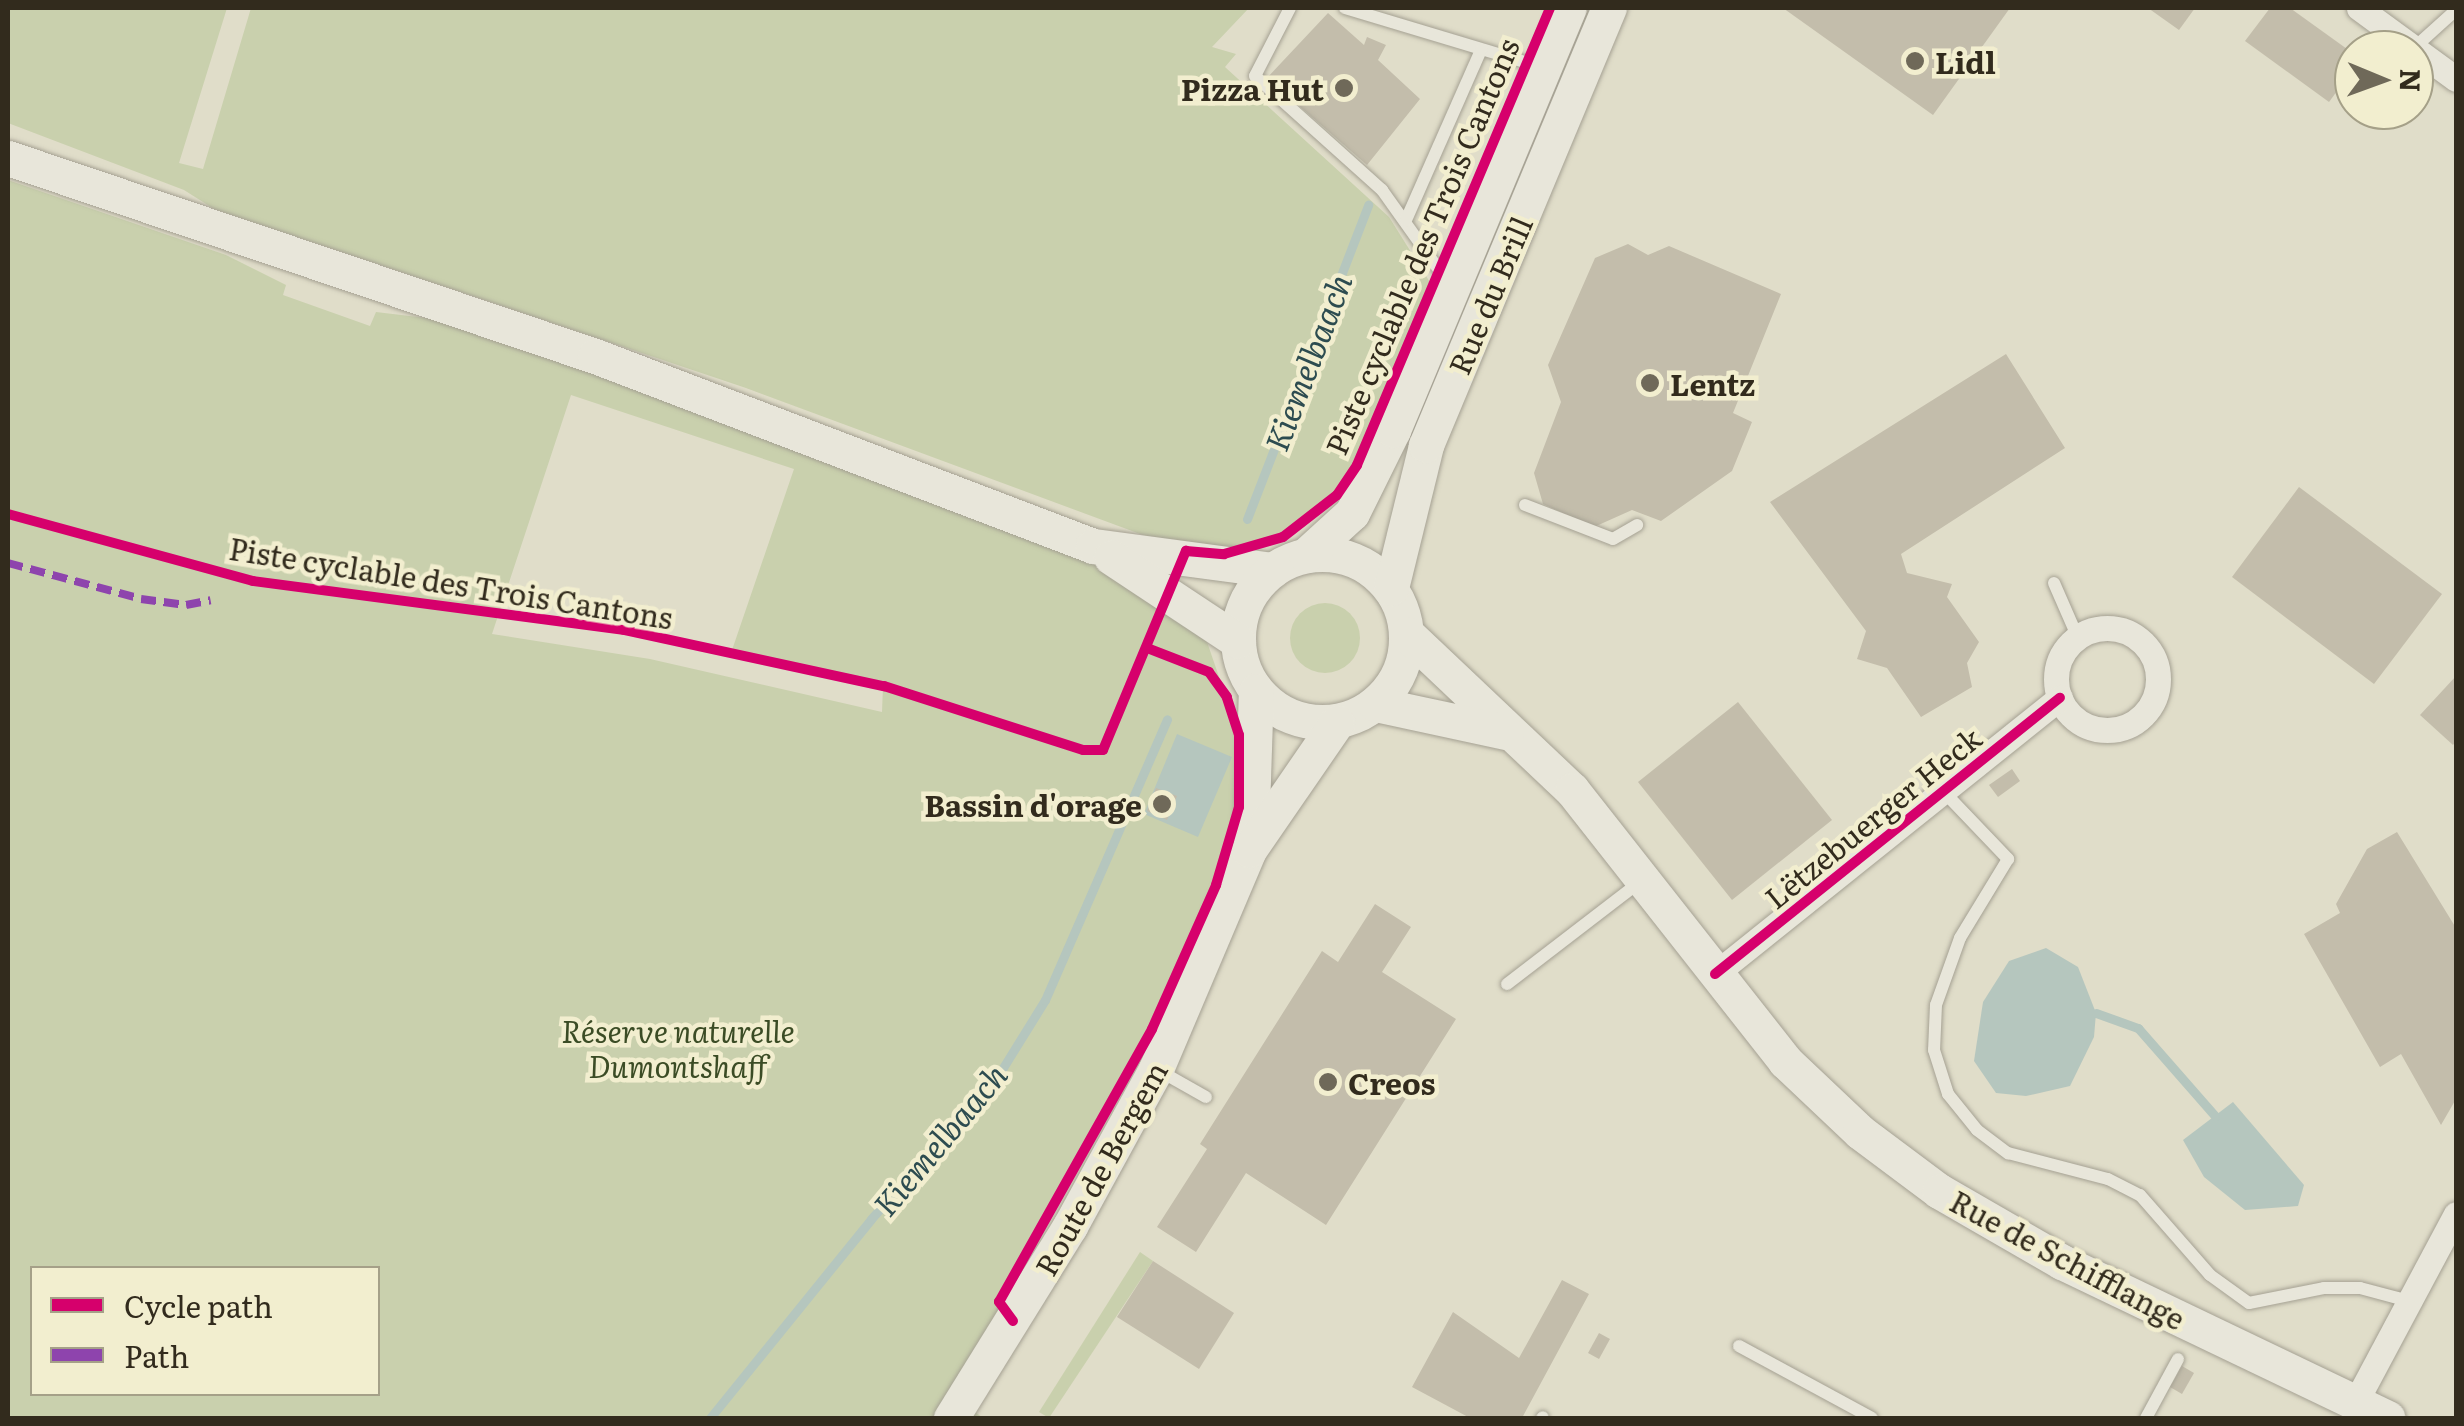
<!DOCTYPE html>
<meta charset="utf-8">
<style>
body{margin:0}
#map{position:relative;width:2464px;height:1426px;overflow:hidden;background:#e0ddc9;font-family:Literata,serif}
div>[style]{position:absolute}
.green>*{inset:0;background:#c9d0ad}
.round{border-radius:50%}
.water>*{inset:0;background:#b5c6be}
.stream>*{height:9px;margin:-4.5px;padding:0 4.5px;transform-origin:4.5px;border-radius:4.5px;background:#b5c6be}
.building>*{inset:0;background:#c3bdab}
.roads{filter:drop-shadow(0 0 2px #a5a193) drop-shadow(0 0 2px #a5a193)}
.lane>*{height:12px;margin:-6px;padding:0 6px;transform-origin:6px;border-radius:6px;background:#e8e6da}
.street>*{height:25px;margin:-12.5px;padding:0 12.5px;transform-origin:12.5px;border-radius:12.5px;background:#e8e6da}
.street>.ring{margin:-12.5px;padding:0;box-sizing:content-box;background:none;border:25px solid #e8e6da;border-radius:50%}
.secondary>*{height:35px;margin:-17.5px;padding:0 17.5px;transform-origin:17.5px;border-radius:17.5px;background:#e8e6da}
.secondary>.ring{margin:-17.5px;padding:0;box-sizing:content-box;background:none;border:35px solid #e8e6da;border-radius:50%}
.quiet>*{height:8px;margin-top:-4px;transform-origin:0;background:repeating-linear-gradient(90deg,#8e44ad 0 15px,transparent 0 23px)}
.cycleway>*{height:10px;margin:-5px;padding:0 5px;transform-origin:5px;border-radius:5px;background:#d6006c}
.dots>*{width:28px;height:28px;translate:-50% -50%;box-sizing:border-box;border:5px solid #f2eecf;border-radius:50%}
span{translate:-50% -50%;white-space:nowrap;text-align:center;line-height:1.15;-webkit-text-stroke:9px #f2eecf;paint-order:stroke}
.poi-label{font-size:30px;color:#322b1d;font-weight:700}
.left{translate:0 -50%;text-align:left}
.right{translate:-100% -50%;text-align:right}
.street-label{font-size:30px;color:#322b1d}
.park-label{font-size:30px;color:#3b4c25;font-style:italic}
.water-label{font-size:32px;color:#2d4c50;font-style:italic}
.frame{position:absolute;inset:0;border:10px solid #322b1d;pointer-events:none}
.legend{position:absolute;left:30px;top:1266px;width:350px;height:130px;box-sizing:border-box;background:#f2eecf;border:2px solid #a5a088;margin:0;padding:12px 18px;list-style:none;font-size:30px;color:#322b1d}
.legend li{display:flex;align-items:center;gap:20px;height:50px}
.legend b{width:50px;border:2px solid #a5a088}
.north{position:absolute;left:2334px;top:30px;width:100px;height:100px;box-sizing:border-box;background:#f2eecf;border:2px solid #a5a088;border-radius:50%;rotate:91deg;font-size:28px;font-weight:700;line-height:40px;text-align:center;color:#322b1d}
.north::after{content:'';display:block;margin:auto;width:35px;height:45px;background:#6f6959;clip-path:polygon(50% 0,100% 100%,50% 72%,0 100%)}
</style>
<div id="map">
<div class="green">
<i style="clip-path:polygon(8px 8px,227px 8px,179px 163px,203px 169px,251px 8px,1249px 8px,1212px 47px,1236px 54px,1225px 67px,1389px 217px,1433px 287px,1376px 424px,1337px 495px,1283px 537px,1224px 554px,1186px 551px,746px 388px,214px 209px,184px 190px,8px 123px)"></i>
<i style="clip-path:polygon(evenodd,8px 180px,226px 255px,286px 285px,283px 295px,370px 326px,376px 312px,511px 328px,1093px 546px,1206px 639px,1239px 735px,1232px 838px,1152px 1029px,999px 1302px,1013px 1321px,962px 1402px,983px 1418px,8px 1418px,8px 180px,571px 395px,794px 469px,731px 653px,883px 686px,882px 712px,650px 659px,492px 634px,571px 395px,8px 180px,32px 1268px,378px 1268px,378px 1394px,32px 1394px,32px 1268px)"></i>
<i class="round" style="left:1290px;top:603px;width:70px;height:70px"></i>
<i style="clip-path:polygon(1140px 1252px,1153px 1261px,1049px 1418px,1039px 1412px)"></i>
</div>
<div class="water">
<i style="clip-path:polygon(1177px 734px,1232px 757px,1198px 837px,1144px 814px)"></i>
<i style="clip-path:polygon(2046px 948px,2078px 967px,2096px 1013px,2094px 1037px,2070px 1086px,2026px 1096px,1996px 1093px,1974px 1061px,1983px 1002px,2009px 961px)"></i>
<i style="clip-path:polygon(2233px 1102px,2304px 1185px,2298px 1206px,2245px 1210px,2204px 1177px,2183px 1140px)"></i>
</div>
<div class="stream">
<i style="left:1247px;top:519px;width:337px;rotate:-68.9deg"></i>
<i style="left:2096px;top:1013px;width:45px;rotate:19.7deg"></i>
<i style="left:2138px;top:1028px;width:117px;rotate:48.8deg"></i>
<i style="left:710px;top:1418px;width:256px;rotate:-51deg"></i>
<i style="left:871px;top:1219px;width:188px;rotate:-48.2deg"></i>
<i style="left:996px;top:1079px;width:93px;rotate:-58.2deg"></i>
<i style="left:1045px;top:1000px;width:306px;rotate:-66.5deg"></i>
</div>
<div class="building">
<i style="clip-path:polygon(1783px 8px,2010px 8px,1933px 115px)"></i>
<i style="clip-path:polygon(2148px 8px,2195px 8px,2179px 30px)"></i>
<i style="clip-path:polygon(2270px 8px,2290px 8px,2354px 54px,2354px 68px,2329px 102px,2245px 41px)"></i>
<i style="clip-path:polygon(1328px 13px,1364px 45px,1367px 37px,1386px 45px,1378px 60px,1420px 99px,1367px 165px,1267px 78px)"></i>
<i style="clip-path:polygon(1628px 244px,1648px 255px,1669px 246px,1781px 294px,1733px 413px,1752px 422px,1732px 471px,1661px 521px,1632px 510px,1594px 527px,1543px 504px,1534px 473px,1561px 402px,1548px 365px,1595px 258px)"></i>
<i style="clip-path:polygon(2006px 354px,2065px 448px,1901px 554px,1907px 573px,1952px 584px,1947px 597px,1979px 642px,1967px 663px,1972px 687px,1921px 717px,1887px 668px,1857px 659px,1866px 631px,1770px 502px)"></i>
<i style="clip-path:polygon(2299px 487px,2442px 594px,2374px 684px,2232px 577px)"></i>
<i style="clip-path:polygon(2456px 676px,2456px 741px,2453px 745px,2420px 715px)"></i>
<i style="clip-path:polygon(1738px 702px,1832px 820px,1732px 900px,1638px 782px)"></i>
<i style="clip-path:polygon(2012px 769px,2020px 781px,1998px 797px,1989px 785px)"></i>
<i style="clip-path:polygon(1156px 788px,1177px 796px,1167px 820px,1147px 811px)"></i>
<i style="clip-path:polygon(2397px 832px,2456px 928px,2456px 1099px,2441px 1125px,2401px 1054px,2380px 1067px,2304px 934px,2340px 913px,2336px 904px,2367px 849px)"></i>
<i style="clip-path:polygon(1375px 904px,1411px 927px,1382px 972px,1456px 1019px,1326px 1225px,1246px 1173px,1196px 1252px,1157px 1227px,1207px 1149px,1200px 1144px,1322px 951px,1338px 962px)"></i>
<i style="clip-path:polygon(1153px 1261px,1234px 1313px,1199px 1369px,1117px 1317px)"></i>
<i style="clip-path:polygon(1562px 1280px,1589px 1294px,1522px 1418px,1470px 1418px,1412px 1387px,1453px 1312px,1519px 1358px)"></i>
<i style="clip-path:polygon(1599px 1333px,1610px 1339px,1599px 1359px,1588px 1353px)"></i>
<i style="clip-path:polygon(2182px 1366px,2194px 1373px,2182px 1394px,2170px 1387px)"></i>
</div>
<div class="roads">
<div class="lane">
<i style="left:1290px;top:8px;width:76px;rotate:117.2deg"></i>
<i style="left:1255px;top:76px;width:171px;rotate:41.9deg"></i>
<i style="left:1382px;top:190px;width:115px;rotate:54.5deg"></i>
<i style="left:1345px;top:8px;width:206px;rotate:16.7deg"></i>
<i style="left:2415px;top:47px;width:55px;rotate:-42.1deg"></i>
<i style="left:1406px;top:220px;width:186px;rotate:-66.2deg"></i>
<i style="left:1525px;top:505px;width:94px;rotate:21.1deg"></i>
<i style="left:1613px;top:539px;width:28px;rotate:-30deg"></i>
<i style="left:2054px;top:583px;width:60px;rotate:66.4deg"></i>
<i style="left:1944px;top:792px;width:93px;rotate:46.3deg"></i>
<i style="left:2008px;top:859px;width:92px;rotate:121.3deg"></i>
<i style="left:1960px;top:938px;width:71px;rotate:109.7deg"></i>
<i style="left:1936px;top:1005px;width:45px;rotate:92.5deg"></i>
<i style="left:1934px;top:1050px;width:46px;rotate:72.3deg"></i>
<i style="left:1948px;top:1094px;width:46px;rotate:51.1deg"></i>
<i style="left:1977px;top:1130px;width:39px;rotate:37deg"></i>
<i style="left:2008px;top:1153px;width:103px;rotate:14.6deg"></i>
<i style="left:2108px;top:1179px;width:36px;rotate:27deg"></i>
<i style="left:2140px;top:1195px;width:106px;rotate:48.8deg"></i>
<i style="left:2210px;top:1275px;width:48px;rotate:35.7deg"></i>
<i style="left:2249px;top:1303px;width:76px;rotate:-11.3deg"></i>
<i style="left:2324px;top:1288px;width:36px"></i>
<i style="left:2360px;top:1288px;width:51px;rotate:14.9deg"></i>
<i style="left:1507px;top:984px;width:168px;rotate:-37.5deg"></i>
<i style="left:1158px;top:1070px;width:55px;rotate:29.4deg"></i>
<i style="left:1739px;top:1346px;width:151px;rotate:28.4deg"></i>
<i style="left:1542px;top:1418px;width:1px;rotate:-45deg"></i>
<i style="left:2146px;top:1418px;width:67px;rotate:-61.5deg"></i>
</div>
<div class="street">
<i style="left:2359px;top:8px;width:120px;rotate:36.2deg"></i>
<i class="ring" style="left:2056px;top:628px;width:77px;height:77px"></i>
<i style="left:1715px;top:974px;width:442px;rotate:-38.7deg"></i>
<i style="left:2355px;top:1403px;width:214px;rotate:-61.9deg"></i>
</div>
<div class="secondary">
<i style="left:8px;top:158px;width:619px;rotate:18.64deg"></i>
<i style="left:595px;top:356px;width:533px;rotate:20.88deg"></i>
<i style="left:1093px;top:546px;width:181px;rotate:7.6deg"></i>
<i class="ring" style="left:1238px;top:554px;width:133px;height:133px"></i>
<i style="left:1306px;top:555px;width:62px;rotate:-42.4deg"></i>
<i style="left:1352px;top:513px;width:93px;rotate:-63.7deg"></i>
<i style="left:1393px;top:430px;width:457px;rotate:-67.4deg"></i>
<i style="left:1111px;top:557px;width:152px;rotate:33.5deg"></i>
<i style="left:1391px;top:588px;width:147px;rotate:-76.2deg"></i>
<i style="left:1426px;top:445px;width:474px;rotate:-67.3deg"></i>
<i style="left:1407px;top:634px;width:227px;rotate:43.4deg"></i>
<i style="left:1572px;top:790px;width:345px;rotate:51.8deg"></i>
<i style="left:1785px;top:1061px;width:103px;rotate:43.4deg"></i>
<i style="left:1860px;top:1132px;width:99px;rotate:36.8deg"></i>
<i style="left:1939px;top:1191px;width:142px;rotate:30deg"></i>
<i style="left:2062px;top:1262px;width:361px;rotate:25.6deg"></i>
<i style="left:1375px;top:704px;width:134px;rotate:12.1deg"></i>
<i style="left:1251px;top:839px;width:148px;rotate:-88.1deg"></i>
<i style="left:951px;top:1418px;width:226px;rotate:-58.2deg"></i>
<i style="left:1070px;top:1226px;width:179px;rotate:-61.3deg"></i>
<i style="left:1156px;top:1069px;width:238px;rotate:-67deg"></i>
<i style="left:1249px;top:850px;width:155px;rotate:-55.5deg"></i>
</div>
</div>
<div class="quiet">
<i style="left:8px;top:563px;width:138px;rotate:15.1deg"></i>
<i style="left:141px;top:599px;width:45px;rotate:7.6deg"></i>
<i style="left:186px;top:605px;width:25px;rotate:-11deg"></i>
</div>
<div class="cycleway">
<i style="left:8px;top:514px;width:254px;rotate:15.3deg"></i>
<i style="left:253px;top:581px;width:374px;rotate:7.5deg"></i>
<i style="left:624px;top:630px;width:266px;rotate:12.2deg"></i>
<i style="left:884px;top:686px;width:209px;rotate:17.8deg"></i>
<i style="left:1083px;top:750px;width:20px"></i>
<i style="left:1103px;top:750px;width:216px;rotate:-67.4deg"></i>
<i style="left:1186px;top:551px;width:38px;rotate:5deg"></i>
<i style="left:1224px;top:554px;width:61px;rotate:-16.1deg"></i>
<i style="left:1283px;top:537px;width:68px;rotate:-37.9deg"></i>
<i style="left:1337px;top:495px;width:36px;rotate:-56deg"></i>
<i style="left:1357px;top:465px;width:496px;rotate:-67.1deg"></i>
<i style="left:1715px;top:974px;width:442px;rotate:-38.7deg"></i>
<i style="left:1013px;top:1321px;width:24px;rotate:-126deg"></i>
<i style="left:999px;top:1302px;width:313px;rotate:-60.7deg"></i>
<i style="left:1152px;top:1029px;width:158px;rotate:-66deg"></i>
<i style="left:1216px;top:885px;width:81px;rotate:-73.6deg"></i>
<i style="left:1239px;top:807px;width:72px;rotate:-90deg"></i>
<i style="left:1239px;top:735px;width:40px;rotate:-108deg"></i>
<i style="left:1227px;top:697px;width:31px;rotate:-126deg"></i>
<i style="left:1209px;top:672px;width:66px;rotate:-158.8deg"></i>
</div>
<div class="dots">
<i style="left:1915px;top:61px;background:#6f6959"></i>
<i style="left:1344px;top:88px;background:#6f6959"></i>
<i style="left:1650px;top:383px;background:#6f6959"></i>
<i style="left:1162px;top:804px;background:#6f6959"></i>
<i style="left:1328px;top:1082px;background:#6f6959"></i>
</div>
<div class="poi-label">
<span class="left" style="left:1935px;top:61px">Lidl</span>
<span class="right" style="left:1324px;top:88px">Pizza Hut</span>
<span class="left" style="left:1670px;top:383px">Lentz</span>
<span class="right" style="left:1142px;top:804px">Bassin d'orage</span>
<span class="left" style="left:1348px;top:1082px">Creos</span>
</div>
<div class="street-label">
<span style="left:1421px;top:246px;rotate:-67deg">Piste cyclable des Trois Cantons</span>
<span style="left:1489px;top:295px;rotate:-67deg">Rue du Brill</span>
<span style="left:451px;top:582px;rotate:9deg">Piste cyclable des Trois Cantons</span>
<span style="left:1872px;top:817px;rotate:-39deg">Lëtzebuerger Heck</span>
<span style="left:1100px;top:1168px;rotate:-61deg">Route de Bergem</span>
<span style="left:2068px;top:1259px;rotate:28deg">Rue de Schifflange</span>
</div>
<div class="park-label">
<span style="left:678px;top:1047px">Réserve naturelle<br>Dumontshaff</span>
</div>
<div class="water-label">
<span style="left:1307px;top:362px;rotate:-69deg">Kiemelbaach</span>
<span style="left:939px;top:1139px;rotate:-50deg">Kiemelbaach</span>
</div>
<div class="frame"></div>
<ul class="legend">
<li><b style="height:12px;background:#d6006c"></b>Cycle path</li>
<li><b style="height:12px;background:#8e44ad"></b>Path</li>
</ul>
<div class="north">N</div>
</div>
